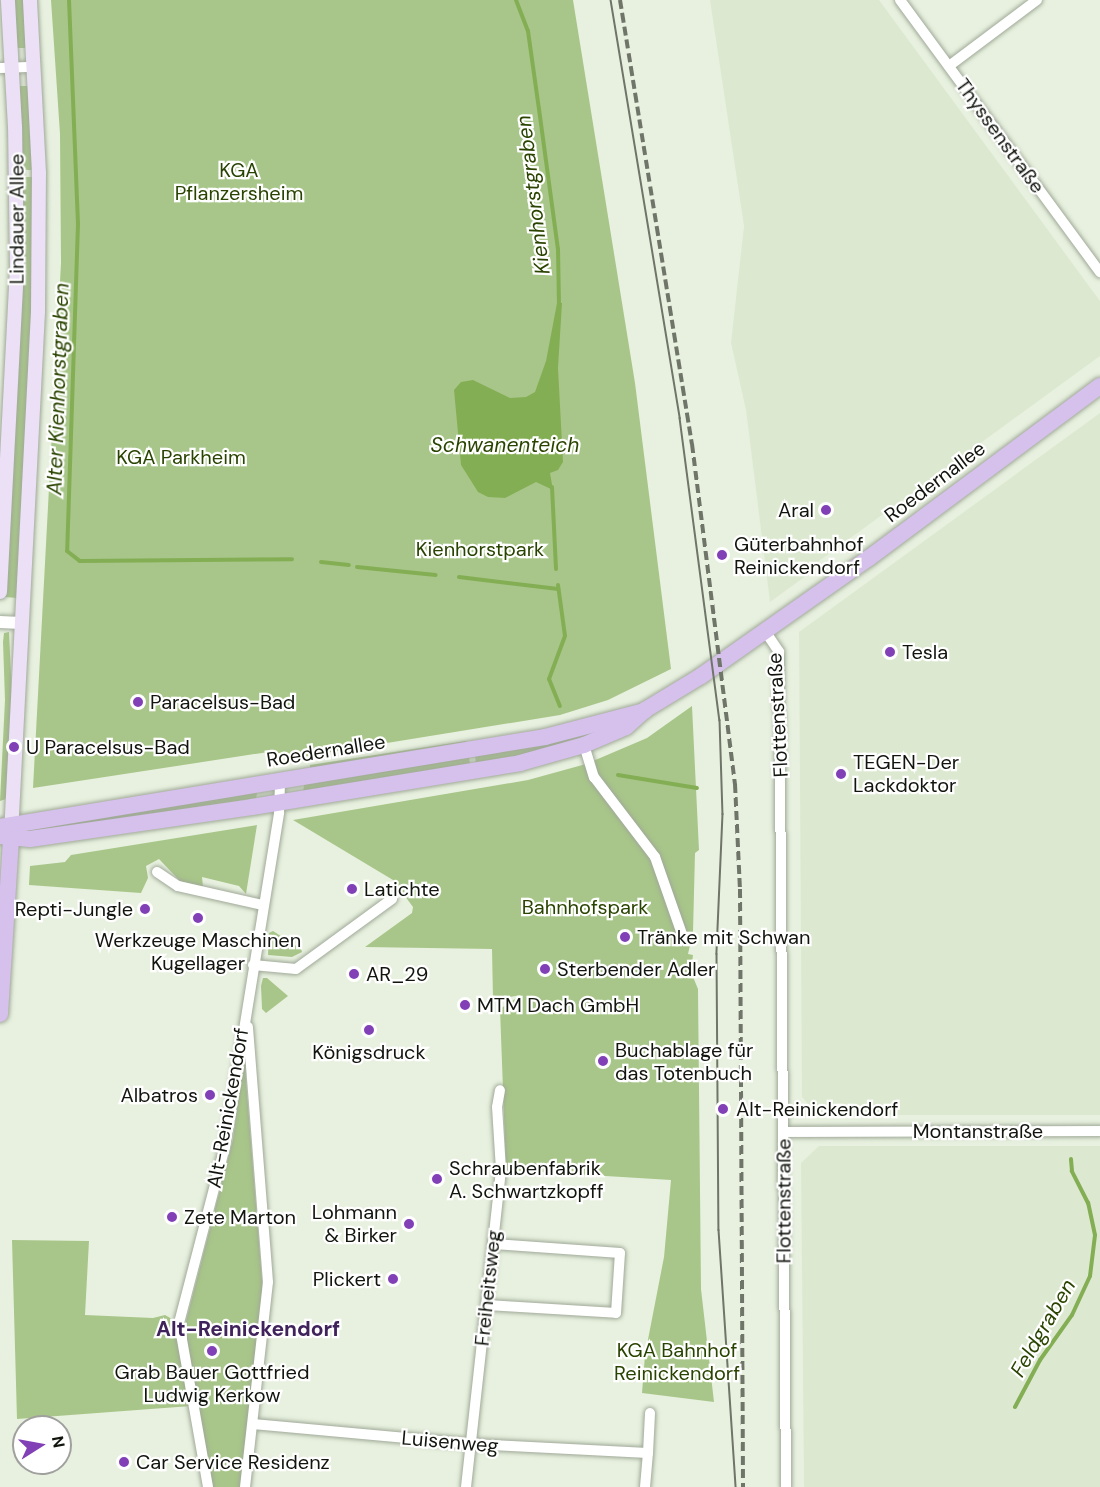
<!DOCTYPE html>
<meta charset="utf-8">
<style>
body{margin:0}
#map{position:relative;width:1100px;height:1487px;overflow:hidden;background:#e8f1df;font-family:"DM Sans",sans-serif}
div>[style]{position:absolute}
.built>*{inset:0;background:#dce9d0}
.green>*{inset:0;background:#a8c689}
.water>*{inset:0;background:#84ae54}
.stream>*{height:4px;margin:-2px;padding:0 2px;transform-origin:2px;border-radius:2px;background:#84ae54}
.roads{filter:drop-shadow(0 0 2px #a0a998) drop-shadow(0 0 2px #a0a998)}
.minor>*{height:10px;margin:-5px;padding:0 5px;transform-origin:5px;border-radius:5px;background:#fff}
.tertiary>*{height:12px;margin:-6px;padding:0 6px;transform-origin:6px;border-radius:6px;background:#fff}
.secondary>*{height:14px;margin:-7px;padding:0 7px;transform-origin:7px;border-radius:7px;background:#ebe0f6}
.primary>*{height:16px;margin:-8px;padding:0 8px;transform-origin:8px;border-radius:8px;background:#d6c0ec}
.tram>*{height:1.5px;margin:-0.75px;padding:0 0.75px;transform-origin:0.75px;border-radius:0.75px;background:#6f7569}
.rail>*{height:4px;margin-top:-2px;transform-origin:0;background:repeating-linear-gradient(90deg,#6f7569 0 9px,transparent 0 13.5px)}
.dots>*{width:16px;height:16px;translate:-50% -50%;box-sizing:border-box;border:3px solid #fff;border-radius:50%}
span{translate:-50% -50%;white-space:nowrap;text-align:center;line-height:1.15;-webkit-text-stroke:4.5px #fff;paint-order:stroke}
.street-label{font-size:20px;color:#11150e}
.park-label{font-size:20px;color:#294300}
.poi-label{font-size:20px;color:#11150e}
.right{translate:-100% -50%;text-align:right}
.left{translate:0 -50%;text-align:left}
.water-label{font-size:21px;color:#2a4400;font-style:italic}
.neighbourhood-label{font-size:21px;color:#41235b;font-weight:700}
.north{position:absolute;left:12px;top:1415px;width:60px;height:60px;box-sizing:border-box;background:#fff;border:2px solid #a0a19f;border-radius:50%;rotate:79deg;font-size:16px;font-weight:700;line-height:24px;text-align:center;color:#11150e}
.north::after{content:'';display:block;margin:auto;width:21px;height:27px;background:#8140b5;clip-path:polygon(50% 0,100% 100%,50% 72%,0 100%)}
</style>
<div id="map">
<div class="built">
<i style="clip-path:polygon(710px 0,879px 0,1100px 301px,1100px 356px,808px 569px,810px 573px,770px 602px,746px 410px,731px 343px,744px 226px)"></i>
<i style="clip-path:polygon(1100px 413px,1100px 1115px,818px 1115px,802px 1097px,799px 632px)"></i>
<i style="clip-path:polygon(819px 1146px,1100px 1146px,1100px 1487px,804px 1487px,801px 1163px)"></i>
</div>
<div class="green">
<i style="clip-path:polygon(13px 0,25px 0,29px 48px,17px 48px)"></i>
<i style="clip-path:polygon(51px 0,573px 0,635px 383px,671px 669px,608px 700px,560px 715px,307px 756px,268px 752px,33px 788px,61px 263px,60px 134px)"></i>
<i style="clip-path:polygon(19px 86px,31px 86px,34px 170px,22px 170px)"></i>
<i style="clip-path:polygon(22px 177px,34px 177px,33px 305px,17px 598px,5px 597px)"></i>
<i style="clip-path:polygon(9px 632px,12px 696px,6px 799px,0 801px,5px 700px,3px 642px,4px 633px)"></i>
<i style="clip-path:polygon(692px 706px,699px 850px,695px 853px,693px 932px,688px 954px,693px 955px,691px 972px,698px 989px,701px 1289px,714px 1402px,642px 1393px,645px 1355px,664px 1257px,671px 1180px,506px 1170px,500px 1009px,521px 995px,493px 1000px,492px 949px,365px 947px,412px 913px,413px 907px,393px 880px,293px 820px,528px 780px,586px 764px,647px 738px)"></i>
<i style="clip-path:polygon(588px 733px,534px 753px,476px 764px,475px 755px)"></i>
<i style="clip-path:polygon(466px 741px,467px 743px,310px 768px,310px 765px)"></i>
<i style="clip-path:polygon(469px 756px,470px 765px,303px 791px,305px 782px)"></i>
<i style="clip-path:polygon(258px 789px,256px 798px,35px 832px,35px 826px)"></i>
<i style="clip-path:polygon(257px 825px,246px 894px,239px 886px,202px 877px,203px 887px,180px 881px,159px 859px,146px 866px,148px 878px,141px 893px,29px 885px,30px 866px,65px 862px,71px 855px)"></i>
<i style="clip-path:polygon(273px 931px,301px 949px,302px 952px,292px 957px,268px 955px,269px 933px)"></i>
<i style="clip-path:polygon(267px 978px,288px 996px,266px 1013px,262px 1009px,261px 986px,263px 978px)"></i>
<i style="clip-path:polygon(244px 1056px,263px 1292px,241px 1487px,213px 1487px,187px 1349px,186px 1321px,233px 1139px)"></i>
<i style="clip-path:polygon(12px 1240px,89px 1241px,85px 1315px,153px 1318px,165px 1315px,179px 1323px,191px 1406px,17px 1419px)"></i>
</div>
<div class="water">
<i style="clip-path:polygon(557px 303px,562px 303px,558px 368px,563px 462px,558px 470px,550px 473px,553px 490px,536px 482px,505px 498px,488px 497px,478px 492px,461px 465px,454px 390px,461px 382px,473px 380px,510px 398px,526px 397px,535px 392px,546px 361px)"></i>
</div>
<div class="stream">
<i style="left:69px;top:0;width:224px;rotate:87.7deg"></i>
<i style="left:78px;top:224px;width:327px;rotate:91.9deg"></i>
<i style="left:67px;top:551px;width:16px;rotate:38deg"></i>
<i style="left:80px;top:561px;width:212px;rotate:-0.5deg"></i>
<i style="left:516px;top:0;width:33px;rotate:69deg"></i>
<i style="left:528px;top:31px;width:79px;rotate:82deg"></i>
<i style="left:539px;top:109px;width:141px;rotate:82.3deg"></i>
<i style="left:558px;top:249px;width:58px;rotate:89deg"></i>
<i style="left:552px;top:487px;width:82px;rotate:87.2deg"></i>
<i style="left:321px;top:562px;width:28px;rotate:6deg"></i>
<i style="left:357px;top:567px;width:79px;rotate:5.8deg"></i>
<i style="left:459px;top:577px;width:100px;rotate:6.9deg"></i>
<i style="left:558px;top:585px;width:51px;rotate:82.2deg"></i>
<i style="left:565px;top:636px;width:46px;rotate:110.4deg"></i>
<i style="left:549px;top:679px;width:29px;rotate:68deg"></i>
<i style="left:618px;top:775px;width:80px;rotate:9.3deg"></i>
<i style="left:1015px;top:1407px;width:53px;rotate:-62deg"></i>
<i style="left:1040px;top:1360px;width:55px;rotate:-54.6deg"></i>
<i style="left:1072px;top:1315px;width:43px;rotate:-65.2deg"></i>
<i style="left:1090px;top:1276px;width:41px;rotate:-83deg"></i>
<i style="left:1095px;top:1235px;width:33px;rotate:-102deg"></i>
<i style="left:1088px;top:1203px;width:36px;rotate:-117deg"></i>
<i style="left:1072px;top:1171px;width:12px;rotate:-95deg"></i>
</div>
<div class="roads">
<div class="minor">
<i style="left:900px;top:0;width:338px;rotate:53.7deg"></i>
<i style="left:949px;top:66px;width:110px;rotate:-36.9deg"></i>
<i style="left:0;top:68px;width:35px;rotate:-2deg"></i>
<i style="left:765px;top:631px;width:25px;rotate:56deg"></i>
<i style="left:779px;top:652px;width:835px;rotate:89.52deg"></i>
<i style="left:584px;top:745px;width:34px;rotate:73deg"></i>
<i style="left:594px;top:777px;width:101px;rotate:52.7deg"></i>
<i style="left:655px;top:857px;width:85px;rotate:70.7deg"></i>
<i style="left:157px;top:872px;width:25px;rotate:34deg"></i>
<i style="left:178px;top:886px;width:86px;rotate:12.7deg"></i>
<i style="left:253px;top:965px;width:43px;rotate:5.3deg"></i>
<i style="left:296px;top:969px;width:119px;rotate:-36.1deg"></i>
<i style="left:784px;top:1132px;width:316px;rotate:-0.2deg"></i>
<i style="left:487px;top:1305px;width:129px;rotate:3.5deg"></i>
<i style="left:616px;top:1313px;width:60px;rotate:-86.2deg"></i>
<i style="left:620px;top:1253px;width:126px;rotate:-175.9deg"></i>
<i style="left:253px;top:1424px;width:220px;rotate:5.2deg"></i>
<i style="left:472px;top:1444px;width:176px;rotate:2.9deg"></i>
<i style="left:648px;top:1453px;width:40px;rotate:-87.1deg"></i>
<i style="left:208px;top:1487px;width:167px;rotate:-100deg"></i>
<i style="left:179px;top:1323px;width:182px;rotate:-75.4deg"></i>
<i style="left:225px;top:1147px;width:339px;rotate:-80.8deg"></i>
<i style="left:279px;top:812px;width:33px;rotate:-88deg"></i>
<i style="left:245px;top:1487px;width:206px;rotate:-83.6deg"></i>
<i style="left:268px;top:1282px;width:256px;rotate:-94.5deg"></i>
<i style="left:466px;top:1487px;width:319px;rotate:-83.7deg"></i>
<i style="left:501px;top:1170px;width:63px;rotate:-93.6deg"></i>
<i style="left:497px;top:1107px;width:17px;rotate:-80deg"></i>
<i style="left:645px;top:1487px;width:34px;rotate:-85deg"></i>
</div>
<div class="tertiary">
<i style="left:0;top:622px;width:21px;rotate:3deg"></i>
</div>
<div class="secondary">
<i style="left:0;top:592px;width:326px;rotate:-87deg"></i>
<i style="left:17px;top:266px;width:139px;rotate:-90.8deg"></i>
<i style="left:15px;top:127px;width:127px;rotate:-93.2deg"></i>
<i style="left:11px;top:834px;width:523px;rotate:-87.04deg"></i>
<i style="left:38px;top:312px;width:139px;rotate:-89.6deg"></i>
<i style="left:39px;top:173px;width:173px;rotate:-93deg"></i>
</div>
<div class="primary">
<i style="left:0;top:827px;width:552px;rotate:-9.38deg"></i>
<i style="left:545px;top:737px;width:103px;rotate:-14.6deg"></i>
<i style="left:0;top:836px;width:30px;rotate:6deg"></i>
<i style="left:30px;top:839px;width:224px;rotate:-8.2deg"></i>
<i style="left:252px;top:807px;width:272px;rotate:-9.3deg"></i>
<i style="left:520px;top:763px;width:66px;rotate:-15.7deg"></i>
<i style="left:584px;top:745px;width:46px;rotate:-23.2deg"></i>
<i style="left:626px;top:727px;width:25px;rotate:-42deg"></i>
<i style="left:645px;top:710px;width:66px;rotate:-31.3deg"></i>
<i style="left:701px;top:676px;width:205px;rotate:-35.1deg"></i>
<i style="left:869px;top:558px;width:288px;rotate:-36.7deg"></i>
<i style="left:0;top:1014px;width:175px;rotate:-86.4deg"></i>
</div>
</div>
<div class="tram">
<i style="left:611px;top:0;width:424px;rotate:80.6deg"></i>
<i style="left:680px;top:418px;width:305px;rotate:82.5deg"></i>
<i style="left:720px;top:720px;width:94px;rotate:88.2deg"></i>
<i style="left:723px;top:814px;width:140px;rotate:92.5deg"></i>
<i style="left:717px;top:954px;width:276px;rotate:89.6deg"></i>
<i style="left:719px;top:1230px;width:258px;rotate:86.2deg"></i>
</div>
<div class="rail">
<i style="left:620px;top:0;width:450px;rotate:80.8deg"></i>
<i style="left:692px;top:444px;width:343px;rotate:82.8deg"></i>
<i style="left:735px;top:784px;width:105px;rotate:87.3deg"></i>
<i style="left:740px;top:889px;width:598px;rotate:89.71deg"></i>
</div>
<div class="dots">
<i style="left:826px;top:510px;background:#8140b5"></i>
<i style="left:722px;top:555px;background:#8140b5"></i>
<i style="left:890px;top:652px;background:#8140b5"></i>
<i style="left:138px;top:702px;background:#8140b5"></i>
<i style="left:14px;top:747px;background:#8140b5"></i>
<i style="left:841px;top:774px;background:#8140b5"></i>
<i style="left:352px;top:889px;background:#8140b5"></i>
<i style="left:145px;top:909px;background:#8140b5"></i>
<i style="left:198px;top:918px;background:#8140b5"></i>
<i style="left:625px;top:937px;background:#8140b5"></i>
<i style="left:545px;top:969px;background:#8140b5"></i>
<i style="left:354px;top:974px;background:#8140b5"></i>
<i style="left:465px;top:1005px;background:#8140b5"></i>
<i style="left:369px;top:1030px;background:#8140b5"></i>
<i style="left:603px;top:1061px;background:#8140b5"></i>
<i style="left:210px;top:1095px;background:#8140b5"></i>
<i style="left:723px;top:1109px;background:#8140b5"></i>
<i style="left:437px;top:1179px;background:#8140b5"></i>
<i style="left:172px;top:1217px;background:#8140b5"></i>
<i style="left:409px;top:1224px;background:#8140b5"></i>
<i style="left:393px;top:1279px;background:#8140b5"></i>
<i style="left:212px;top:1351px;background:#8140b5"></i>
<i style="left:124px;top:1462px;background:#8140b5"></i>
</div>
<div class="street-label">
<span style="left:1000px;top:136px;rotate:54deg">Thyssenstraße</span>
<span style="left:17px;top:219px;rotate:-90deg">Lindauer Allee</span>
<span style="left:935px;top:482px;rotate:-37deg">Roedernallee</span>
<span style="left:778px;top:715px;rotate:-93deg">Flottenstraße</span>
<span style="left:326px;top:751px;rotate:-9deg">Roedernallee</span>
<span style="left:228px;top:1108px;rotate:-80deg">Alt-Reinickendorf</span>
<span style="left:978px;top:1131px">Montanstraße</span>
<span style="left:784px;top:1201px;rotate:-90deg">Flottenstraße</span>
<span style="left:488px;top:1288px;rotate:-84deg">Freiheitsweg</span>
<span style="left:450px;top:1442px;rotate:5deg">Luisenweg</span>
</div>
<div class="park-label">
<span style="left:239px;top:182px">KGA<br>Pflanzersheim</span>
<span style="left:181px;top:457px">KGA Parkheim</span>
<span style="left:480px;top:549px">Kienhorstpark</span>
<span style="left:585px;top:907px">Bahnhofspark</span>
<span style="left:677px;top:1362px">KGA Bahnhof<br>Reinickendorf</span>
</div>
<div class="poi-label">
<span class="right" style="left:814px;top:510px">Aral</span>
<span class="left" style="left:734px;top:556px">Güterbahnhof<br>Reinickendorf</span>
<span class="left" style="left:902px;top:652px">Tesla</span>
<span class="left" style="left:150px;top:702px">Paracelsus-Bad</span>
<span class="left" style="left:26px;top:747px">U Paracelsus-Bad</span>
<span class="left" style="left:853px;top:774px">TEGEN-Der<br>Lackdoktor</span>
<span class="left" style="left:364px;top:889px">Latichte</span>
<span class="right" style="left:133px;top:909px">Repti-Jungle</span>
<span class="left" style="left:637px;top:937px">Tränke mit Schwan</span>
<span style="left:198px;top:952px">Werkzeuge Maschinen<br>Kugellager</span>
<span class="left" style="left:557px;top:969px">Sterbender Adler</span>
<span class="left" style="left:366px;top:974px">AR_29</span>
<span class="left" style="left:477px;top:1005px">MTM Dach GmbH</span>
<span class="left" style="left:615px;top:1062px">Buchablage für<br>das Totenbuch</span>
<span style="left:369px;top:1052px">Königsdruck</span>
<span class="right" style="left:198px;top:1095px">Albatros</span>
<span class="left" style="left:736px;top:1109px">Alt-Reinickendorf</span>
<span class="left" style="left:449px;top:1180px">Schraubenfabrik<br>A. Schwartzkopff</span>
<span class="right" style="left:397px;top:1224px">Lohmann<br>&amp; Birker</span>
<span class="left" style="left:184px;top:1217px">Zete Marton</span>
<span class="right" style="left:381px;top:1279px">Plickert</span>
<span style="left:212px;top:1384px">Grab Bauer Gottfried<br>Ludwig Kerkow</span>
<span class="left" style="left:136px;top:1462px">Car Service Residenz</span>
</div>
<div class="water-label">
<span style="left:533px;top:195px;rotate:-97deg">Kienhorstgraben</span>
<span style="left:58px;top:389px;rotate:-88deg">Alter Kienhorstgraben</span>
<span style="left:505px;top:445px">Schwanenteich</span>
<span style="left:1043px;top:1328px;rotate:-60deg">Feldgraben</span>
</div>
<div class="neighbourhood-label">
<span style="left:248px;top:1329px">Alt-Reinickendorf</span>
</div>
<div class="north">N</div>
</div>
